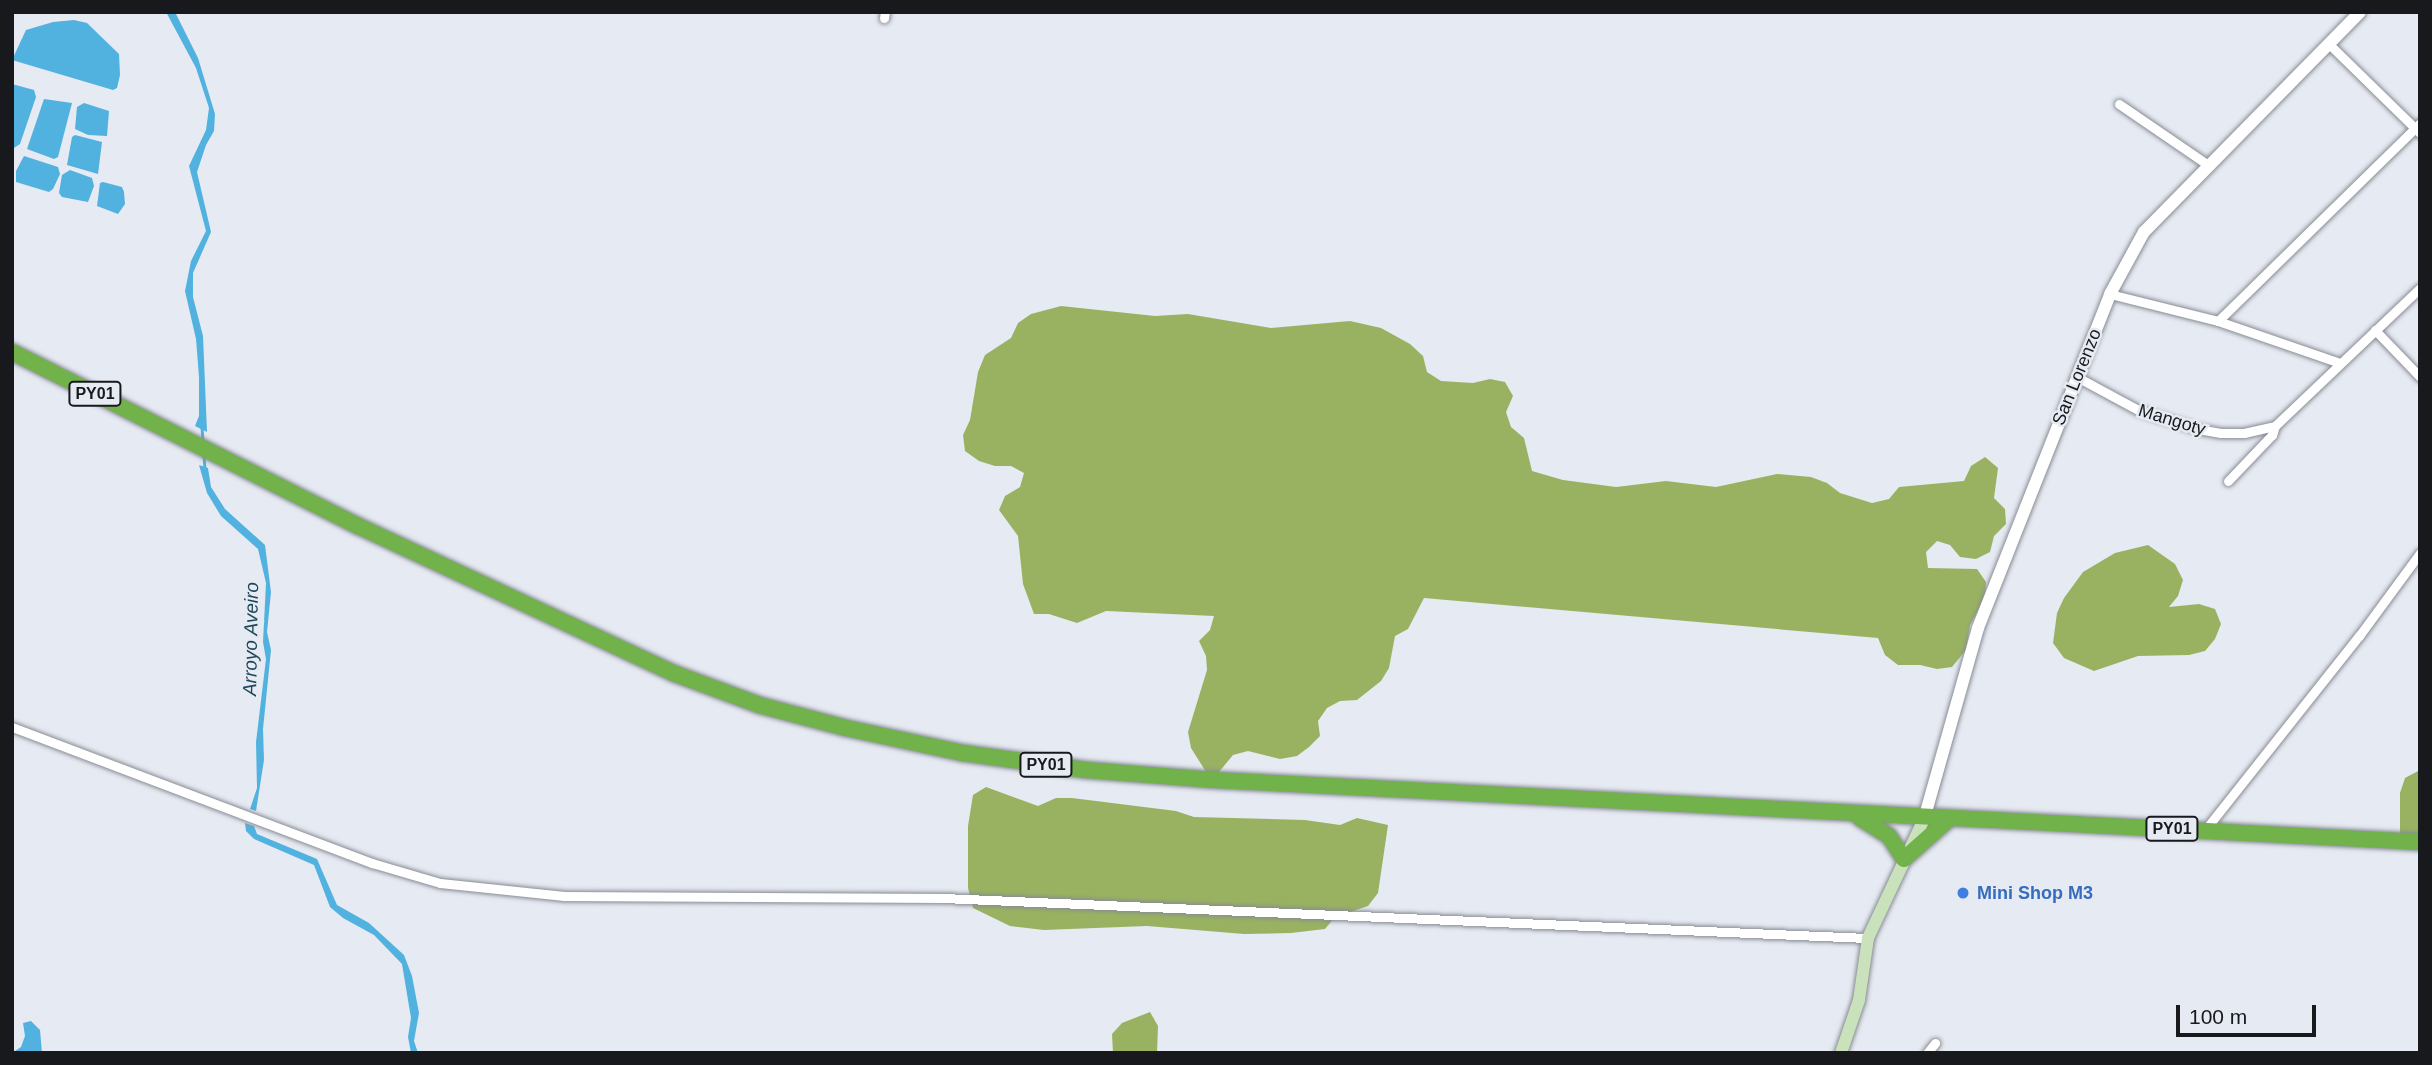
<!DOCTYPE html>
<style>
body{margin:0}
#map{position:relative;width:2432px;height:1065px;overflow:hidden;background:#e6eaf2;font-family:Helvetica,sans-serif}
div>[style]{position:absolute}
.forest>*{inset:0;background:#99b261}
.water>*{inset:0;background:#51b1df}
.stream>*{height:2.5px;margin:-1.25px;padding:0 1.25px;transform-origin:1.25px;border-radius:1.25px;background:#51b1df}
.roads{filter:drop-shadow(0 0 2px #888c94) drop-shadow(0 0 2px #888c94)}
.minor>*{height:9px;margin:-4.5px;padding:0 4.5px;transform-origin:4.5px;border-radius:4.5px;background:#fff}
.tertiary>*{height:12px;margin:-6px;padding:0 6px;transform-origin:6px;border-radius:6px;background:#fff}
.secondary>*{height:12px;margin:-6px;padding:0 6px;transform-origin:6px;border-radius:6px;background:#cae2bb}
.trunk>*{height:16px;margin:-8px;padding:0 8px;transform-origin:8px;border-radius:8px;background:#72b24a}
.dots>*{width:19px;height:19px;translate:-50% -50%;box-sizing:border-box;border:4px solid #e6eaf2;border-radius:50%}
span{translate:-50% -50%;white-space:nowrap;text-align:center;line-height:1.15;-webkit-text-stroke:5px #e6eaf2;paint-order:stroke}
.shield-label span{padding:2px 5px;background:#e6eaf2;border:2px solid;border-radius:5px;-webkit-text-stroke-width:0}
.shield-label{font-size:16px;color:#18191c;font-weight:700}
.street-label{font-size:18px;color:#18191c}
.shop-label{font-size:18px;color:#366cbe;font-weight:700}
.left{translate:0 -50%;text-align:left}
.water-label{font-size:19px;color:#1e475b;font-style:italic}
.frame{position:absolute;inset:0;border:14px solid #18191c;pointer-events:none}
.scale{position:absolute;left:2176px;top:1005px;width:140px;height:32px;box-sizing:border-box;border:4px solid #18191c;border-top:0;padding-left:9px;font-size:21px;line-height:24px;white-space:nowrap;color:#18191c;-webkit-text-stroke:5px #e6eaf2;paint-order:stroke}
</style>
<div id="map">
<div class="forest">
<i style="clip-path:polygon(1061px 306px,1155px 316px,1188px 314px,1271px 328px,1350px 321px,1381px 328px,1410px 344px,1423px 356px,1427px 372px,1441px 381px,1473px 383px,1490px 379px,1505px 382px,1513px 396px,1506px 412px,1511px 427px,1524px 438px,1532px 471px,1563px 480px,1616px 487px,1666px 481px,1716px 487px,1777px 474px,1811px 477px,1827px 483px,1840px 493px,1872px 503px,1889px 499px,1899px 487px,1964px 481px,1971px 466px,1985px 457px,1998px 468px,1994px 498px,2005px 509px,2006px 524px,1994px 536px,1990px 552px,1976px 559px,1960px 557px,1950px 545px,1937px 541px,1926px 552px,1928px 568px,1977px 569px,1986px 582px,1985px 598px,1970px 625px,1966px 650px,1952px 667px,1937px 669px,1920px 665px,1898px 665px,1885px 655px,1878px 638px,1424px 598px,1408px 629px,1395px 636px,1389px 668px,1381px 681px,1357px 700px,1340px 701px,1327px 708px,1318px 721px,1320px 736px,1309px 747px,1297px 756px,1280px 759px,1248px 751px,1233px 755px,1219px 772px,1208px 775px,1191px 748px,1188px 732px,1207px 670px,1206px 656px,1199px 641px,1210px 630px,1214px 616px,1106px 611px,1077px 623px,1049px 614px,1034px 614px,1023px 584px,1018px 536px,999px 510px,1005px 496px,1020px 487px,1024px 473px,1011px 466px,995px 466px,979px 461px,965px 451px,963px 435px,970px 420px,978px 372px,985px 355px,1011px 338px,1018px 323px,1031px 314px)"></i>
<i style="clip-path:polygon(2148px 545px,2175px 564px,2183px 580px,2178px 596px,2169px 607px,2199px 604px,2215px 609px,2221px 624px,2215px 639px,2205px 651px,2189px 655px,2138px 656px,2094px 671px,2064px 658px,2053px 643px,2057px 613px,2064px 598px,2083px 572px,2115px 553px)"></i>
<i style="clip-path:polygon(2420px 770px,2420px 849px,2412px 850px,2400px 840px,2400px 793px,2405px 778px)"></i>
<i style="clip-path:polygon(986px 787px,1038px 806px,1056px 798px,1072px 798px,1176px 811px,1194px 817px,1305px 820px,1340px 825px,1357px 818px,1388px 825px,1378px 893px,1368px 906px,1335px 917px,1325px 929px,1291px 933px,1244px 934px,1147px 926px,1044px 930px,1010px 926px,973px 908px,968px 888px,968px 826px,973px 795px)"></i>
<i style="clip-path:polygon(1150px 1012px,1158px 1026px,1157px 1053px,1113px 1053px,1112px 1034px,1122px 1023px)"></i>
</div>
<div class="water">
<i style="clip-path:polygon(166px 12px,175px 12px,198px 58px,215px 114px,214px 131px,206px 145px,197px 172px,211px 232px,193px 273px,193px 297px,203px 336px,207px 432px,195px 426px,199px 416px,199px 377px,196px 339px,185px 291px,191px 261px,206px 231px,189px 166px,206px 130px,209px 108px,196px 68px)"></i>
<i style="clip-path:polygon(74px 20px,87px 23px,119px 54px,120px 75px,117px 88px,113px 90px,12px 60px,26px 30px,53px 22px)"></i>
<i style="clip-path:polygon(12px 84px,34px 90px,36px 97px,20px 144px,14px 148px)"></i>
<i style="clip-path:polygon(44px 99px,72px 103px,58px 157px,54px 159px,27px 149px)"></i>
<i style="clip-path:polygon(84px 103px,109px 111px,107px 136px,88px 135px,75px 129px,77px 107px)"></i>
<i style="clip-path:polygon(75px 135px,102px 142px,98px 174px,67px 165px,72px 137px)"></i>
<i style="clip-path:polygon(24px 156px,58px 167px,60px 174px,53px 189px,49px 192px,16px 182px,16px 171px)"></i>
<i style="clip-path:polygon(70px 170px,92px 178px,94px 186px,88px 202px,62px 197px,59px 193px,62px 175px)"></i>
<i style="clip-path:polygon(103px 182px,122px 187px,124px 192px,125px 204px,118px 214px,97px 206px,100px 183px)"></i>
<i style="clip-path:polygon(199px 465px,208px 468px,211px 487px,225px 509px,265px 545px,271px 592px,267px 632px,271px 650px,263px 729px,264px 760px,256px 811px,250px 809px,257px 788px,256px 742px,266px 659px,263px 642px,266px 583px,258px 549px,221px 516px,207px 493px)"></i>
<i style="clip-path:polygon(245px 823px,254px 826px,257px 834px,317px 859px,337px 905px,369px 923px,404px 955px,412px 976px,419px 1013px,414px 1041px,418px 1053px,411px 1053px,408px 1037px,411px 1018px,402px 964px,374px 935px,343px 918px,330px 907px,314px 865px,254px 839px,246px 831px)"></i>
<i style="clip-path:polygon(31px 1021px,40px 1030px,42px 1053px,12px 1053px,21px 1047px,25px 1036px,23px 1023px)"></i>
</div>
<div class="stream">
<i style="left:202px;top:427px;width:14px;rotate:86deg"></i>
<i style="left:204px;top:455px;width:14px;rotate:86deg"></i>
</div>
<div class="roads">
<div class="minor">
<i style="left:884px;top:18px;width:6px;rotate:-81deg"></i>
<i style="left:2329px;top:44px;width:127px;rotate:44.4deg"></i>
<i style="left:2119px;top:104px;width:108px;rotate:34.4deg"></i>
<i style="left:2110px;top:294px;width:111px;rotate:14deg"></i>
<i style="left:2218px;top:321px;width:129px;rotate:19deg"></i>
<i style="left:2218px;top:321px;width:283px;rotate:-44.4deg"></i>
<i style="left:2375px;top:330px;width:65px;rotate:46.2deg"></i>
<i style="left:2077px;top:377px;width:69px;rotate:28.4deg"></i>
<i style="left:2138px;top:410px;width:63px;rotate:17.6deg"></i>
<i style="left:2198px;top:429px;width:23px;rotate:10deg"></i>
<i style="left:2221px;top:433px;width:23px"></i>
<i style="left:2244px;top:433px;width:32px;rotate:-13deg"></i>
<i style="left:2275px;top:426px;width:200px;rotate:-43.6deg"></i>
<i style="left:2228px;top:481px;width:64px;rotate:-46.3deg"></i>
<i style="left:2272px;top:435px;width:9px;rotate:-72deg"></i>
<i style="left:12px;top:727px;width:385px;rotate:20.7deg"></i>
<i style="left:372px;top:863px;width:71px;rotate:16.4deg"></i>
<i style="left:440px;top:883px;width:125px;rotate:6deg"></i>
<i style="left:564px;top:896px;width:379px;rotate:0.3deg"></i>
<i style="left:943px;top:898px;width:926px;rotate:2.48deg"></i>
<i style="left:2205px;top:830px;width:248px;rotate:-51.6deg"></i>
<i style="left:2359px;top:636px;width:103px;rotate:-53.7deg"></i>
<i style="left:1927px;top:1053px;width:13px;rotate:-51deg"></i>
</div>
<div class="tertiary">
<i style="left:1924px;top:819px;width:198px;rotate:-74.2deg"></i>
<i style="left:1978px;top:628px;width:359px;rotate:-68.4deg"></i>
<i style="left:2110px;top:294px;width:71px;rotate:-61.3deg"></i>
<i style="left:2144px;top:232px;width:308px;rotate:-45.5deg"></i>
</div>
<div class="secondary">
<i style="left:1841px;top:1053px;width:56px;rotate:-71.2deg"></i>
<i style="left:1859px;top:1000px;width:63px;rotate:-81.7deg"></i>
<i style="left:1868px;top:938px;width:132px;rotate:-64.8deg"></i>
</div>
<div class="trunk">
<i style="left:12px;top:352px;width:387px;rotate:26.7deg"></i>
<i style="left:358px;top:526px;width:348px;rotate:25deg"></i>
<i style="left:673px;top:673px;width:92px;rotate:20.4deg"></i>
<i style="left:759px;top:705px;width:90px;rotate:14.8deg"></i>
<i style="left:846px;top:728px;width:120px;rotate:12.1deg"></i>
<i style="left:963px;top:753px;width:124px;rotate:7.9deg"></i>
<i style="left:1086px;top:770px;width:128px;rotate:4.5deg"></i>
<i style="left:1214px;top:780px;width:1208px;rotate:2.94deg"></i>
<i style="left:1860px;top:818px;width:34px;rotate:32deg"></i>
<i style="left:1889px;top:836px;width:27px;rotate:57deg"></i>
<i style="left:1904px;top:859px;width:59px;rotate:-41.6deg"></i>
</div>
</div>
<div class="dots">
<i style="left:1963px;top:893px;background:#3f7fe0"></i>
</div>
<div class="shield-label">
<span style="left:95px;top:394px">PY01</span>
<span style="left:1046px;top:765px">PY01</span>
<span style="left:2172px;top:829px">PY01</span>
</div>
<div class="street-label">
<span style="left:2077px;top:377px;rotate:-68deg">San Lorenzo</span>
<span style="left:2172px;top:420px;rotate:17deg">Mangoty</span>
</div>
<div class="shop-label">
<span class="left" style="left:1977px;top:893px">Mini Shop M3</span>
</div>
<div class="water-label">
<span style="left:251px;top:639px;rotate:-89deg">Arroyo Aveiro</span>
</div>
<div class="frame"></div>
<div class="scale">100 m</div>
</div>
